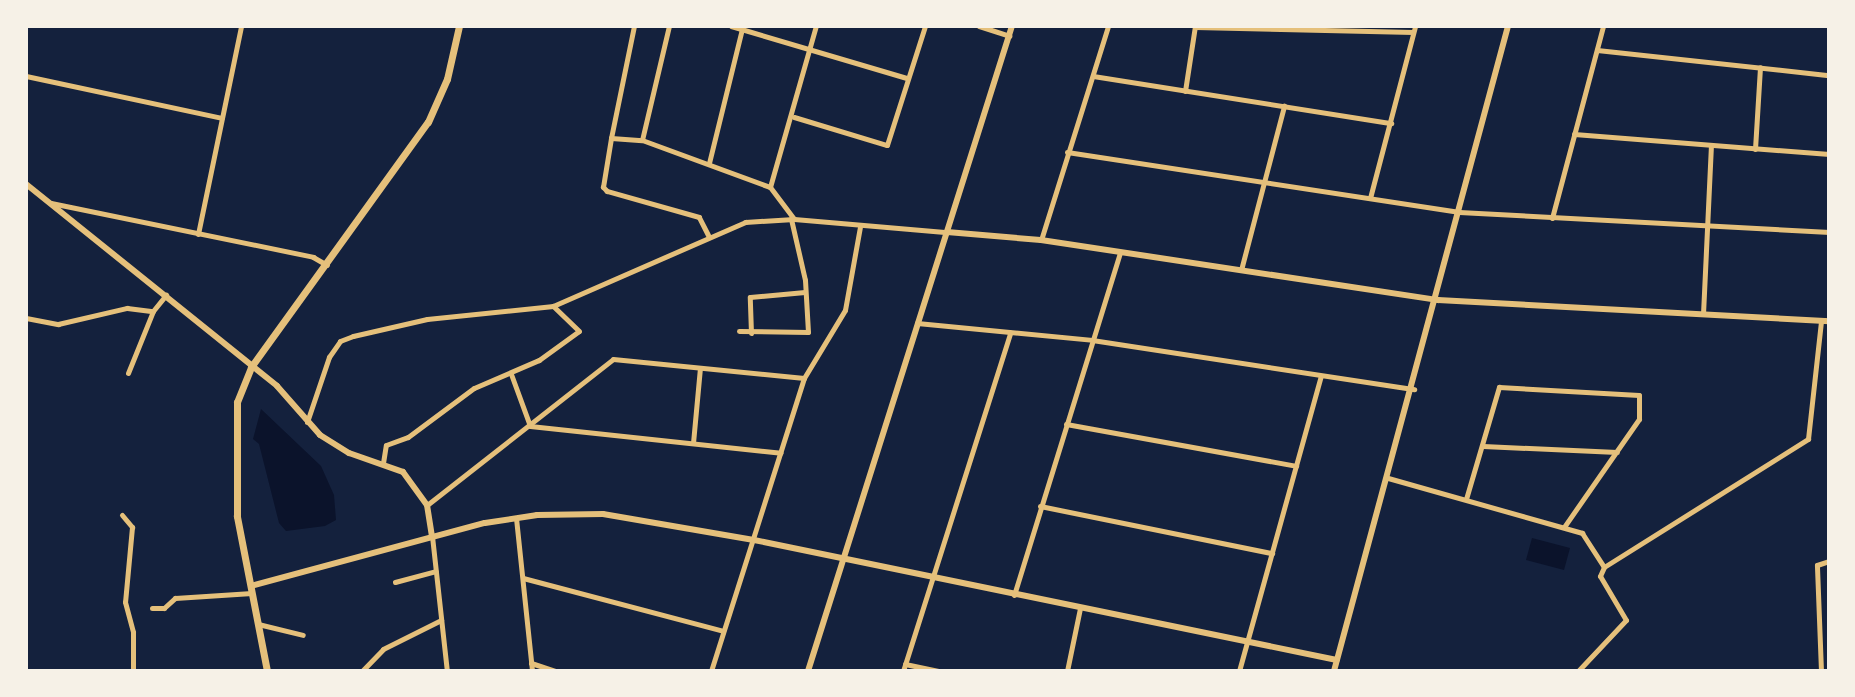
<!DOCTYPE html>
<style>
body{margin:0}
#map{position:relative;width:1855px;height:697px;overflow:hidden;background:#14213d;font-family:"DejaVu Sans",sans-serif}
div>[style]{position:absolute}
.water>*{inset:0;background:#0b132b}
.minor>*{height:5px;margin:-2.5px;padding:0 2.5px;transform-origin:2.5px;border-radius:2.5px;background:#e5c07b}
.tertiary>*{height:6px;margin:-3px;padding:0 3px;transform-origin:3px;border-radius:3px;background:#e5c07b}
.secondary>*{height:7px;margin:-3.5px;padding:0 3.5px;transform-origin:3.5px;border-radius:3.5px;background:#e5c07b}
span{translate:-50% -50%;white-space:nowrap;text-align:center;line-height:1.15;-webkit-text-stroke:5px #f6f1e7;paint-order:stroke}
.frame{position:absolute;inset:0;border:28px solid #f6f1e7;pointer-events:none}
</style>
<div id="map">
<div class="water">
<i style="clip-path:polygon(261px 409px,321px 466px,334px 495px,336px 520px,325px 526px,286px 531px,279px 523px,259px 444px,253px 439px)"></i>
<i style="clip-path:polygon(1532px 538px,1570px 548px,1564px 570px,1526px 560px)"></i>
</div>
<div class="minor">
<i style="left:731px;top:26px;width:184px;rotate:16.5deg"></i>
<i style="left:979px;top:26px;width:32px;rotate:18deg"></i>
<i style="left:1195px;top:27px;width:218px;rotate:1.3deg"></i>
<i style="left:1597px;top:50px;width:233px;rotate:6.2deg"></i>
<i style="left:26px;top:76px;width:200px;rotate:12.1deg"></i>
<i style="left:1093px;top:76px;width:302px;rotate:9deg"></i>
<i style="left:1185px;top:91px;width:66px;rotate:-81.3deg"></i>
<i style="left:794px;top:117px;width:97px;rotate:16.8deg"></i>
<i style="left:887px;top:145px;width:125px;rotate:-72.3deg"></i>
<i style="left:1574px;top:134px;width:256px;rotate:4.5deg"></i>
<i style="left:611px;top:138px;width:114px;rotate:-78.4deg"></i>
<i style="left:642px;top:140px;width:117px;rotate:-76.7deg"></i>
<i style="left:1755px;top:149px;width:82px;rotate:-86.5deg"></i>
<i style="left:1067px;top:152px;width:397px;rotate:8.7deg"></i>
<i style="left:1459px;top:212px;width:371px;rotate:3.1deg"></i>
<i style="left:709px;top:163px;width:138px;rotate:-76.2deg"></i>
<i style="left:770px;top:187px;width:167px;rotate:-74.1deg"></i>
<i style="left:1370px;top:198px;width:178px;rotate:-75.3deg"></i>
<i style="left:51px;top:203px;width:268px;rotate:11.6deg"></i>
<i style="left:313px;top:257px;width:16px;rotate:30deg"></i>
<i style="left:1552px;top:218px;width:199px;rotate:-75.1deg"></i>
<i style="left:198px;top:234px;width:212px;rotate:-78.3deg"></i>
<i style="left:708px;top:235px;width:20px;rotate:-117deg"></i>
<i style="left:699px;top:217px;width:96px;rotate:-164.2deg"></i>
<i style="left:607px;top:191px;width:6px;rotate:-135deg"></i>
<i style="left:603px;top:187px;width:50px;rotate:-80.7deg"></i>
<i style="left:611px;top:138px;width:31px;rotate:4deg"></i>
<i style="left:642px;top:140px;width:136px;rotate:20.2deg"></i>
<i style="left:770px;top:187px;width:40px;rotate:53deg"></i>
<i style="left:1041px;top:240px;width:224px;rotate:-72.6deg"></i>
<i style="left:1241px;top:270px;width:170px;rotate:-75.3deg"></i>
<i style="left:1703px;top:314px;width:168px;rotate:-87.3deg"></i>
<i style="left:26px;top:318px;width:33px;rotate:11deg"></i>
<i style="left:58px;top:324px;width:71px;rotate:-13.1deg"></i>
<i style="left:127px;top:308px;width:26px;rotate:7deg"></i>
<i style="left:153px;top:311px;width:21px;rotate:-51deg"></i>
<i style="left:917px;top:323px;width:176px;rotate:5.5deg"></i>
<i style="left:1092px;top:340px;width:326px;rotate:8.7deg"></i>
<i style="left:739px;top:331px;width:69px;rotate:0.8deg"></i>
<i style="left:808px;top:332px;width:52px;rotate:-93.3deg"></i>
<i style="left:805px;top:280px;width:63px;rotate:-102.9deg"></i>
<i style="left:751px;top:333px;width:36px;rotate:-92deg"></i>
<i style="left:750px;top:297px;width:55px;rotate:-5.2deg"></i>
<i style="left:128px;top:373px;width:67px;rotate:-68deg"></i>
<i style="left:511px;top:374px;width:55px;rotate:69.9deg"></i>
<i style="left:530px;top:426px;width:252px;rotate:6.1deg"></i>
<i style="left:307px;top:422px;width:69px;rotate:-71.3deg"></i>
<i style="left:329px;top:357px;width:19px;rotate:-55deg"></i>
<i style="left:340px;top:341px;width:14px;rotate:-21deg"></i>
<i style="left:353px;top:336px;width:76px;rotate:-12.9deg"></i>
<i style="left:427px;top:319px;width:127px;rotate:-5.9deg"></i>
<i style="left:553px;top:306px;width:210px;rotate:-23.6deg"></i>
<i style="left:745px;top:222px;width:49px;rotate:-3.5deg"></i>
<i style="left:794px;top:219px;width:154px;rotate:4.9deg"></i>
<i style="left:1066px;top:424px;width:234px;rotate:10.3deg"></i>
<i style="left:693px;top:443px;width:75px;rotate:-84.7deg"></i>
<i style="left:1483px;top:446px;width:134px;rotate:2.6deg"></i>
<i style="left:383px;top:463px;width:18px;rotate:-81deg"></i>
<i style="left:386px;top:445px;width:23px;rotate:-20deg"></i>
<i style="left:408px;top:437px;width:82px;rotate:-36.6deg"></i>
<i style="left:474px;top:388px;width:71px;rotate:-23.3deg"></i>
<i style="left:539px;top:360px;width:49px;rotate:-35.9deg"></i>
<i style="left:579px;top:331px;width:36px;rotate:-136deg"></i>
<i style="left:1388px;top:478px;width:202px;rotate:15.8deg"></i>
<i style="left:1582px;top:533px;width:40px;rotate:57.1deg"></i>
<i style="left:1466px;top:499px;width:117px;rotate:-73.6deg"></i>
<i style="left:1499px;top:387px;width:140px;rotate:3.3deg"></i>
<i style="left:1639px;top:395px;width:24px;rotate:90deg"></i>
<i style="left:1639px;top:419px;width:131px;rotate:124.8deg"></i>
<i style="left:427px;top:505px;width:236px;rotate:-38.1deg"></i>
<i style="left:613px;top:359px;width:192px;rotate:5.7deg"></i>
<i style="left:1040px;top:506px;width:237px;rotate:11.5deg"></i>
<i style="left:122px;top:515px;width:16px;rotate:50deg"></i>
<i style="left:132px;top:527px;width:75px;rotate:95.3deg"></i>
<i style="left:125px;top:602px;width:31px;rotate:75deg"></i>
<i style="left:133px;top:632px;width:39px;rotate:90deg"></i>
<i style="left:516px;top:518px;width:154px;rotate:84deg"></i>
<i style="left:432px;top:536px;width:136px;rotate:83.7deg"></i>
<i style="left:523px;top:578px;width:207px;rotate:14.8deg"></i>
<i style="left:395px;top:582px;width:42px;rotate:-15deg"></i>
<i style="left:1014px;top:595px;width:359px;rotate:-72.8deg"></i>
<i style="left:152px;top:608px;width:12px"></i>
<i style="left:164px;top:608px;width:15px;rotate:-42deg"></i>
<i style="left:175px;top:598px;width:77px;rotate:-3.7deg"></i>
<i style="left:258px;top:624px;width:46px;rotate:13.7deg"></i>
<i style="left:531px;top:663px;width:26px;rotate:18deg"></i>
<i style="left:905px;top:664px;width:34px;rotate:12deg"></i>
<i style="left:362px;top:671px;width:30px;rotate:-46deg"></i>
<i style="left:383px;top:649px;width:65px;rotate:-26.6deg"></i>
<i style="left:711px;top:671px;width:307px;rotate:-72.4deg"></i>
<i style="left:804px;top:378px;width:79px;rotate:-58.9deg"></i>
<i style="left:845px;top:310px;width:84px;rotate:-79.8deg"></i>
<i style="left:903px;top:671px;width:355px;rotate:-72.4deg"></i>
<i style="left:1067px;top:671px;width:64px;rotate:-78.3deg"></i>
<i style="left:1239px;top:671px;width:306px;rotate:-74.5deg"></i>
<i style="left:1578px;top:671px;width:70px;rotate:-46.7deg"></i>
<i style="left:1626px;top:620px;width:51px;rotate:-120.6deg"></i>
<i style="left:1600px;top:576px;width:10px;rotate:-66deg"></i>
<i style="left:1604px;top:567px;width:241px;rotate:-32.1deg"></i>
<i style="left:1808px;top:439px;width:119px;rotate:-83.7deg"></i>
<i style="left:1821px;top:671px;width:106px;rotate:-92.2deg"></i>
<i style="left:1817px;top:565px;width:13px;rotate:-18deg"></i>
</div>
<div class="tertiary">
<i style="left:26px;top:184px;width:322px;rotate:38.8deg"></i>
<i style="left:277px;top:386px;width:65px;rotate:48.7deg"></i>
<i style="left:320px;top:435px;width:34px;rotate:32deg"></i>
<i style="left:349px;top:453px;width:57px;rotate:19.4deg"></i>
<i style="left:403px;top:472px;width:41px;rotate:54deg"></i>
<i style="left:427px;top:505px;width:31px;rotate:81deg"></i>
<i style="left:947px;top:232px;width:94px;rotate:4.9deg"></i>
<i style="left:1041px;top:240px;width:402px;rotate:8.6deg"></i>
<i style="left:1438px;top:300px;width:392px;rotate:3.1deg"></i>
<i style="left:251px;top:586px;width:242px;rotate:-15.1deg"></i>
<i style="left:485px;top:523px;width:53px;rotate:-8.7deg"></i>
<i style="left:537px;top:515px;width:66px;rotate:-0.9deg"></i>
<i style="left:603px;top:514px;width:153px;rotate:9.8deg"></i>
<i style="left:754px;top:540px;width:595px;rotate:11.63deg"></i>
<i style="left:808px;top:671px;width:676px;rotate:-72.45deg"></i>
<i style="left:1334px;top:671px;width:668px;rotate:-74.9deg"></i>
</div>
<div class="secondary">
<i style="left:267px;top:671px;width:158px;rotate:-101deg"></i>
<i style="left:237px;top:516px;width:114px;rotate:-90deg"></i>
<i style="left:237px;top:402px;width:38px;rotate:-68deg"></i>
<i style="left:251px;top:367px;width:302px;rotate:-54.2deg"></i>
<i style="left:428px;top:122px;width:47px;rotate:-66.2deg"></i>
<i style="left:447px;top:79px;width:54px;rotate:-77.2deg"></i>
</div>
<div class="frame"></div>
</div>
